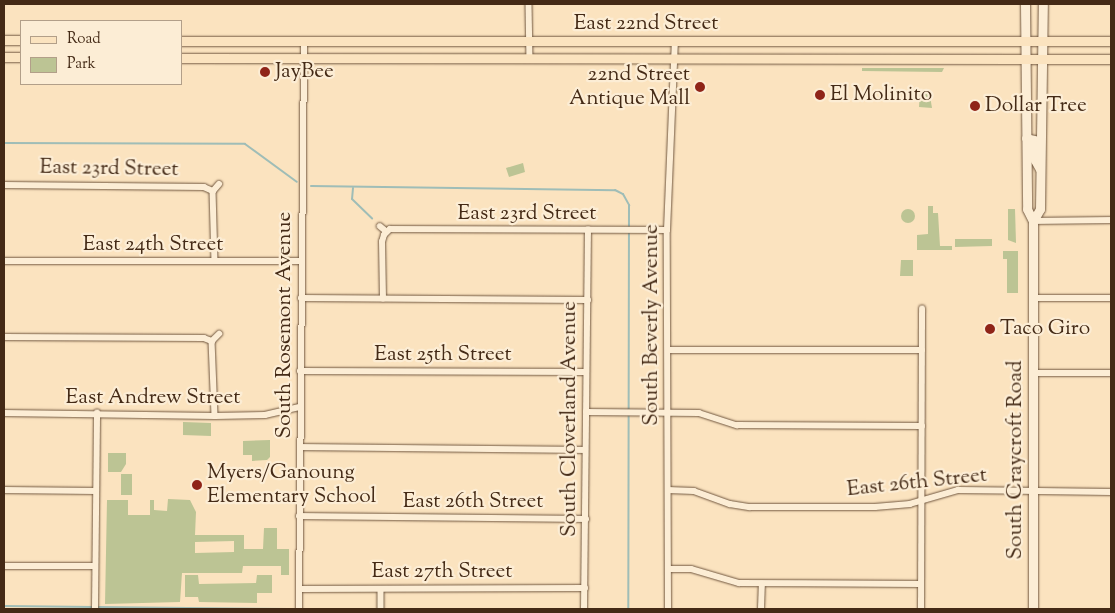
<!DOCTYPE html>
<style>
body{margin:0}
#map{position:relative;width:1115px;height:613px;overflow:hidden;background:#fbe3bf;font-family:"Sorts Mill Goudy",serif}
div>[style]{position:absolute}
.green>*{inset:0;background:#bcc494}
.round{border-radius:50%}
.stream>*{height:2px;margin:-1px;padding:0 1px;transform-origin:1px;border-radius:1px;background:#9fbdb7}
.roads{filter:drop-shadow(0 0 1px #725840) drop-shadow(0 0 1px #725840)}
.street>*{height:5.5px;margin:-2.75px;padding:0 2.75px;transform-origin:2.75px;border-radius:2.75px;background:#fcedd5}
.secondary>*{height:9px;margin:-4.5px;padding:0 4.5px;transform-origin:4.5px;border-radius:4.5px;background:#fcedd5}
.primary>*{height:9px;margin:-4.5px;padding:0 4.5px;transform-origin:4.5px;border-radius:4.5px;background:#fbe3bf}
.dots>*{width:14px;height:14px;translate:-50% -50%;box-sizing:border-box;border:2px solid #fcedd5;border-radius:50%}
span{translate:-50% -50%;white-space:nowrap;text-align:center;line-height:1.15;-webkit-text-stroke:4.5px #fcedd5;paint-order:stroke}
.street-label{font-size:21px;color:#442a16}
.poi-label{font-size:21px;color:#442a16}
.left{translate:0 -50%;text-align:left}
.right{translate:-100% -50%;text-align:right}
.frame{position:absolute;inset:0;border:5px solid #442a16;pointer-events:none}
.legend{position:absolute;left:20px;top:20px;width:162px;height:65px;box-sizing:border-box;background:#fcedd5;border:1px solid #b29f89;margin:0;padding:6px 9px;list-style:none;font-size:15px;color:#442a16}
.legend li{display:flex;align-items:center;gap:10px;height:25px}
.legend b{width:25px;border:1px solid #b29f89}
</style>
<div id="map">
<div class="green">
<i style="clip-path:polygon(862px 68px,944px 68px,942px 72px,862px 71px)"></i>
<i style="clip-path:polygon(920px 90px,929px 90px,932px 108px,919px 107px)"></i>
<i style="clip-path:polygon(523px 163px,525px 172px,509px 177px,506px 168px)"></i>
<i style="clip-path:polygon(928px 206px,933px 206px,933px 213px,938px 213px,940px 246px,952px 246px,952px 250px,917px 250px,917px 235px,928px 234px)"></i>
<i class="round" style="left:901px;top:209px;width:14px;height:14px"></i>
<i style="clip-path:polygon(1008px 209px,1015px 209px,1016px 243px,1008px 240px)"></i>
<i style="clip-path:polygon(955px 239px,992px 239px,992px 246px,955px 247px)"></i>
<i style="clip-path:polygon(1003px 251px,1018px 251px,1018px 293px,1007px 293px,1007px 259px,1003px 259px)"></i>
<i style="clip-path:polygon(901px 260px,913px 260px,913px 276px,900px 276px)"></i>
<i style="clip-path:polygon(183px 422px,211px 423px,211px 436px,183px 435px)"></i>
<i style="clip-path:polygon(270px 440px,270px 457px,267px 460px,252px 461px,252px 455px,243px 455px,243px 441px)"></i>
<i style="clip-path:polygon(108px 453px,126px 453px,126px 464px,121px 472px,108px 472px)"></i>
<i style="clip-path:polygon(121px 474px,132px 474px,132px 495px,121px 495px)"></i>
<i style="clip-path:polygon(evenodd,168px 499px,190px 500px,196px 512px,195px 535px,244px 535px,244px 549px,263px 549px,264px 528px,277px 528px,277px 549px,289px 549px,289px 575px,281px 575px,281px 566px,243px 566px,242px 573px,182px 573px,180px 602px,105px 604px,107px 500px,128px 500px,128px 515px,150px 515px,150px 500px,154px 500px,154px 510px,167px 511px,168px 499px,195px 542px,234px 541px,234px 552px,195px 553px,195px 542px)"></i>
<i style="clip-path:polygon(185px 575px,198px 575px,199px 584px,256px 583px,257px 575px,272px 575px,272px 593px,257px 593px,257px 603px,199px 602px,198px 597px,185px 597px)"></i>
</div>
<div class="stream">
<i style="left:4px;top:143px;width:241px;rotate:0.2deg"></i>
<i style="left:245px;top:144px;width:64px;rotate:36.2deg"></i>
<i style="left:311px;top:186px;width:304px;rotate:0.8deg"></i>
<i style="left:615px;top:190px;width:9px;rotate:27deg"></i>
<i style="left:623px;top:194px;width:13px;rotate:61deg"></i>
<i style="left:629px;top:205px;width:404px;rotate:90.1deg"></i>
<i style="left:353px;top:188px;width:11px;rotate:95deg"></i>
<i style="left:352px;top:199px;width:28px;rotate:44deg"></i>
<i style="left:4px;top:606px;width:89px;rotate:0.6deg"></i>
<i style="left:97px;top:607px;width:193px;rotate:0.6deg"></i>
</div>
<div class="roads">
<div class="street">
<i style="left:529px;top:4px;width:55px;rotate:89deg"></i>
<i style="left:4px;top:185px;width:200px;rotate:0.6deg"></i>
<i style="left:204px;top:187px;width:10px;rotate:24deg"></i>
<i style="left:213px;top:191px;width:70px;rotate:88.4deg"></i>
<i style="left:213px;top:191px;width:9px;rotate:-49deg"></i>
<i style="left:1033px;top:221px;width:78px;rotate:-0.7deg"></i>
<i style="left:380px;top:226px;width:8px;rotate:40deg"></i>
<i style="left:4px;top:261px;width:297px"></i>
<i style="left:301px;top:298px;width:287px;rotate:0.4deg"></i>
<i style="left:1033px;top:298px;width:78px"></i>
<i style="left:383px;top:299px;width:57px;rotate:-91deg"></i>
<i style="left:382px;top:242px;width:7px;rotate:-74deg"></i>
<i style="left:384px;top:235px;width:8px;rotate:-45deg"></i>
<i style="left:390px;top:229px;width:277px;rotate:0.2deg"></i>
<i style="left:4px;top:337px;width:200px;rotate:0.3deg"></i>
<i style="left:204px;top:338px;width:9px;rotate:21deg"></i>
<i style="left:212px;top:341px;width:75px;rotate:87.7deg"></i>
<i style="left:212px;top:341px;width:10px;rotate:-45deg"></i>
<i style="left:668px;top:350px;width:254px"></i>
<i style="left:300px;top:371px;width:286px;rotate:0.2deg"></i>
<i style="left:1033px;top:373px;width:78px"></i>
<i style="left:586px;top:412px;width:113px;rotate:0.5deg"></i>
<i style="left:699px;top:413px;width:40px;rotate:18deg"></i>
<i style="left:737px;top:425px;width:185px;rotate:0.3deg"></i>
<i style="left:4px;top:413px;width:211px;rotate:0.8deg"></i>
<i style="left:215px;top:416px;width:50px;rotate:-1.1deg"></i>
<i style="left:265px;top:415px;width:36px;rotate:-13deg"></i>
<i style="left:300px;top:447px;width:285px;rotate:0.6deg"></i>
<i style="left:4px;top:490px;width:92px;rotate:0.6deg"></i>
<i style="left:668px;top:490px;width:26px;rotate:2deg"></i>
<i style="left:694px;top:491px;width:38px;rotate:20deg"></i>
<i style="left:730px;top:504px;width:20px;rotate:9deg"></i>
<i style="left:750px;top:507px;width:125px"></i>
<i style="left:875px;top:507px;width:35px;rotate:-5deg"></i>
<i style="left:910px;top:504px;width:50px;rotate:-16.3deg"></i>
<i style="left:958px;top:490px;width:153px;rotate:0.7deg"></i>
<i style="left:299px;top:516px;width:287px;rotate:0.6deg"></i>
<i style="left:4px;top:566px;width:91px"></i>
<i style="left:668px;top:569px;width:23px"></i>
<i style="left:691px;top:569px;width:50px;rotate:16.3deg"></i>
<i style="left:739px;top:583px;width:182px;rotate:0.3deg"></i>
<i style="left:300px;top:589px;width:285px;rotate:-0.2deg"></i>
<i style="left:381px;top:589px;width:20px;rotate:90deg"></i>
<i style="left:95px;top:609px;width:196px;rotate:-89.4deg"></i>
<i style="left:299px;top:609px;width:567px;rotate:-89.49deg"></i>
<i style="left:584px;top:609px;width:379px;rotate:-89.4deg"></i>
<i style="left:668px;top:609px;width:379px;rotate:-90.2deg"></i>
<i style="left:667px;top:230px;width:189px;rotate:-87.6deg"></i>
<i style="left:761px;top:609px;width:25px;rotate:-88deg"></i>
<i style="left:921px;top:609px;width:300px;rotate:-89.8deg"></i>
</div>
<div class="secondary">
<i style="left:1025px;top:4px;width:205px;rotate:89.4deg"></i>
<i style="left:1027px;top:209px;width:13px;rotate:63deg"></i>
<i style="left:1033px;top:221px;width:388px;rotate:90deg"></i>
<i style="left:1026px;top:138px;width:8px;rotate:14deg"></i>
<i style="left:1034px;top:140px;width:20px;rotate:87deg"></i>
<i style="left:1035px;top:160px;width:10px;rotate:61deg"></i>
<i style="left:1033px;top:221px;width:14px;rotate:-60deg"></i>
<i style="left:1040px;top:209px;width:205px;rotate:-89.2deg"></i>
</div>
<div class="primary">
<i style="left:4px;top:40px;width:17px"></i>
<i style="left:181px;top:41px;width:930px"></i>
<i style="left:4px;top:57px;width:17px"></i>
<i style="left:181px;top:58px;width:930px;rotate:0.06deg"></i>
</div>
</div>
<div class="dots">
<i style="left:265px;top:72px;background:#8f2418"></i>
<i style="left:700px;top:87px;background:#8f2418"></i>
<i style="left:820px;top:95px;background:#8f2418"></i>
<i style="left:975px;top:106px;background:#8f2418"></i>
<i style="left:990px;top:329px;background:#8f2418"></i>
<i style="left:197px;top:485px;background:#8f2418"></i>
</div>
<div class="street-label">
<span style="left:646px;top:24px">East 22nd Street</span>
<span style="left:109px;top:169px;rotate:1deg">East 23rd Street</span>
<span style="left:527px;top:214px">East 23rd Street</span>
<span style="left:153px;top:245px">East 24th Street</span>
<span style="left:285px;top:325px;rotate:-90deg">South Rosemont Avenue</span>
<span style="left:652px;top:325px;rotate:-90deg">South Beverly Avenue</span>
<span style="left:443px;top:355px">East 25th Street</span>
<span style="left:153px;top:398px">East Andrew Street</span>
<span style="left:570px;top:419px;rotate:-90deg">South Cloverland Avenue</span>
<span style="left:1016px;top:460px;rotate:-90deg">South Craycroft Road</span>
<span style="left:917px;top:483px;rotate:-6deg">East 26th Street</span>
<span style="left:473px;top:502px">East 26th Street</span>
<span style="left:442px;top:572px">East 27th Street</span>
</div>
<div class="poi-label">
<span class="left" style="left:275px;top:72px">JayBee</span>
<span class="right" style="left:690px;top:87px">22nd Street<br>Antique Mall</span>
<span class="left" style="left:830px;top:95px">El Molinito</span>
<span class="left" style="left:985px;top:106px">Dollar Tree</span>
<span class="left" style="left:1000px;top:329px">Taco Giro</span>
<span class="left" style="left:207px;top:485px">Myers/Ganoung<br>Elementary School</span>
</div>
<div class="frame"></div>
<ul class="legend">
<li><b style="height:6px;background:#fbe3bf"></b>Road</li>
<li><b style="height:14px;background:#bcc494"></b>Park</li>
</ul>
</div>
